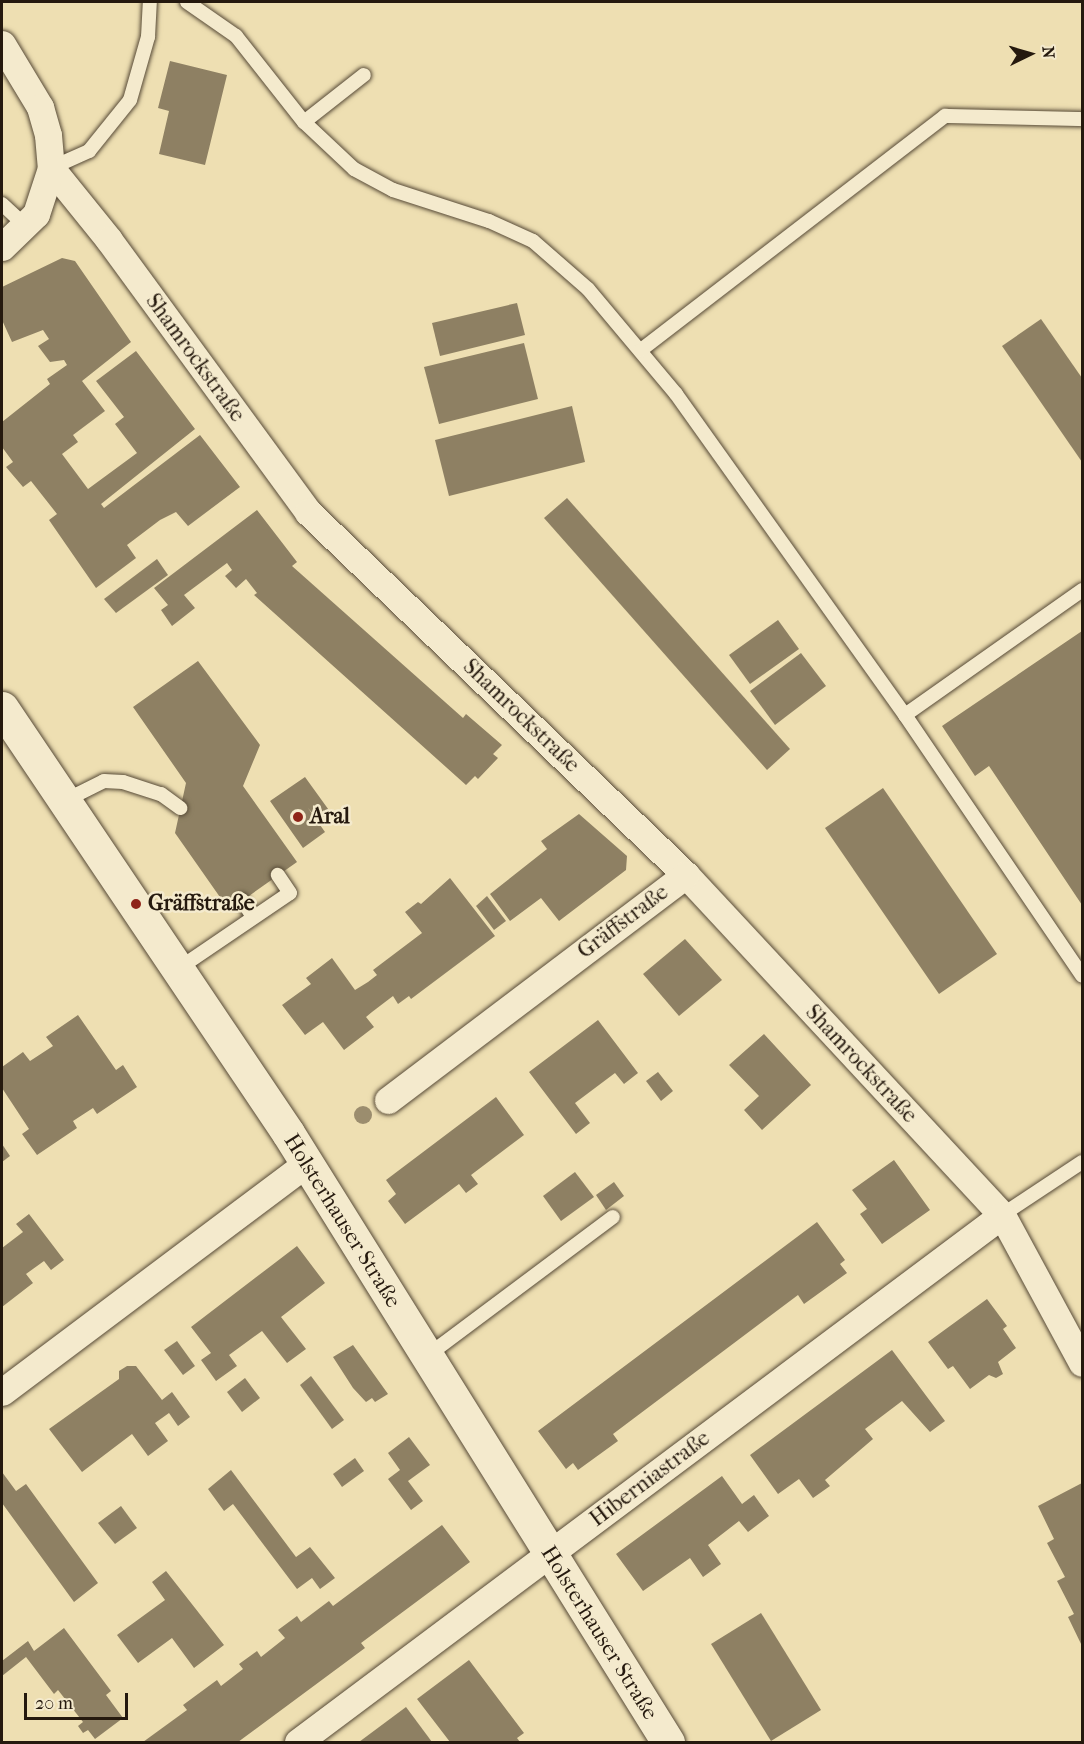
<!DOCTYPE html>
<meta charset="utf-8">
<style>
body{margin:0}
#map{position:relative;width:1084px;height:1744px;overflow:hidden;background:#eedfb2;font-family:"IM FELL French Canon",serif}
div>[style]{position:absolute}
.building>*{inset:0;background:#8e8063}
.roads{filter:drop-shadow(0 0 2px #574a37) drop-shadow(0 0 2px #574a37)}
.service>*{height:14px;margin:-7px;padding:0 7px;transform-origin:7px;border-radius:7px;background:#f4eacd}
.minor>*{height:27px;margin:-13.5px;padding:0 13.5px;transform-origin:13.5px;border-radius:13.5px;background:#f4eacd}
.secondary>*{height:33px;margin:-16.5px;padding:0 16.5px;transform-origin:16.5px;border-radius:16.5px;background:#f4eacd}
.trees>*{width:18px;height:18px;margin:-9px;border-radius:50%;background:#9b8d6e}
.dots>*{width:16px;height:16px;translate:-50% -50%;box-sizing:border-box;border:3px solid #f4eacd;border-radius:50%}
span{translate:-50% -50%;white-space:nowrap;text-align:center;line-height:1.15;-webkit-text-stroke:5px #f4eacd;paint-order:stroke}
.street-label{font-size:22px;color:#25190e}
.poi-label{font-size:22px;color:#25190e;font-weight:700}
.left{translate:0 -50%;text-align:left}
.frame{position:absolute;inset:0;border:3px solid #25190e;pointer-events:none}
.north{position:absolute;left:1000px;top:24px;width:60px;height:60px;-webkit-text-stroke:4px #f4eacd;paint-order:stroke;rotate:85deg;font-size:16px;font-weight:700;line-height:24px;text-align:center;color:#25190e}
.north::after{content:'';display:block;margin:auto;width:21px;height:27px;background:#25190e;clip-path:polygon(50% 0,100% 100%,50% 72%,0 100%)}
.scale{position:absolute;left:24px;top:1693px;width:104px;height:27px;box-sizing:border-box;border:3px solid #25190e;border-top:0;padding-left:8px;font-size:18px;line-height:21px;white-space:nowrap;color:#25190e;-webkit-text-stroke:4px #f4eacd;paint-order:stroke}
</style>
<div id="map">
<div class="building">
<i style="clip-path:polygon(170px 61px,227px 75px,205px 165px,159px 154px,169px 111px,158px 108px)"></i>
<i style="clip-path:polygon(62px 258px,75px 261px,131px 342px,82px 381px,105px 411px,73px 435px,78px 442px,62px 454px,88px 489px,137px 453px,115px 424px,124px 417px,96px 381px,136px 351px,195px 429px,101px 504px,104px 508px,200px 435px,240px 487px,188px 526px,176px 512px,160px 520px,127px 545px,136px 558px,96px 588px,49px 520px,57px 514px,31px 481px,23px 487px,6px 467px,13px 462px,2px 447px,2px 422px,50px 384px,47px 379px,67px 365px,64px 360px,50px 362px,38px 346px,49px 339px,43px 330px,12px 342px,2px 320px,2px 287px)"></i>
<i style="clip-path:polygon(517px 303px,525px 335px,440px 356px,432px 323px)"></i>
<i style="clip-path:polygon(1041px 319px,1082px 378px,1082px 462px,1002px 346px)"></i>
<i style="clip-path:polygon(524px 343px,538px 399px,439px 424px,424px 367px)"></i>
<i style="clip-path:polygon(572px 406px,585px 462px,449px 496px,435px 440px)"></i>
<i style="clip-path:polygon(567px 498px,790px 749px,767px 770px,544px 518px)"></i>
<i style="clip-path:polygon(257px 510px,297px 562px,292px 566px,463px 718px,466px 714px,502px 745px,493px 754px,498px 758px,478px 779px,475px 776px,466px 785px,254px 595px,257px 593px,246px 579px,236px 588px,225px 576px,232px 570px,227px 563px,184px 595px,195px 608px,172px 626px,161px 610px,168px 605px,154px 588px)"></i>
<i style="clip-path:polygon(157px 559px,168px 575px,116px 613px,104px 599px)"></i>
<i style="clip-path:polygon(778px 620px,799px 649px,750px 684px,729px 655px)"></i>
<i style="clip-path:polygon(1082px 631px,1082px 905px,989px 766px,975px 776px,942px 726px)"></i>
<i style="clip-path:polygon(801px 653px,826px 686px,775px 725px,750px 691px)"></i>
<i style="clip-path:polygon(198px 661px,260px 745px,243px 786px,297px 862px,229px 910px,175px 833px,186px 783px,133px 707px)"></i>
<i style="clip-path:polygon(305px 777px,331px 813px,319px 821px,308px 808px,325px 832px,303px 848px,270px 801px)"></i>
<i style="clip-path:polygon(883px 788px,997px 954px,939px 994px,825px 828px)"></i>
<i style="clip-path:polygon(579px 814px,627px 856px,626px 870px,559px 921px,541px 898px,510px 921px,490px 894px,547px 849px,541px 841px)"></i>
<i style="clip-path:polygon(450px 878px,495px 936px,411px 999px,409px 996px,398px 1004px,393px 996px,372px 1012px,366px 1017px,374px 1027px,344px 1050px,323px 1022px,305px 1035px,282px 1005px,311px 984px,306px 978px,332px 958px,355px 990px,368px 982px,377px 975px,373px 970px,422px 933px,405px 912px,418px 902px,421px 904px)"></i>
<i style="clip-path:polygon(487px 896px,506px 921px,494px 930px,476px 906px)"></i>
<i style="clip-path:polygon(685px 939px,722px 980px,679px 1016px,643px 974px)"></i>
<i style="clip-path:polygon(78px 1015px,116px 1070px,123px 1065px,137px 1087px,97px 1114px,93px 1108px,73px 1121px,77px 1128px,37px 1155px,22px 1134px,29px 1129px,2px 1088px,2px 1067px,23px 1052px,30px 1061px,53px 1046px,46px 1037px)"></i>
<i style="clip-path:polygon(598px 1020px,638px 1073px,624px 1084px,615px 1073px,575px 1103px,590px 1123px,576px 1134px,529px 1072px)"></i>
<i style="clip-path:polygon(764px 1034px,811px 1085px,762px 1130px,744px 1110px,759px 1096px,729px 1065px)"></i>
<i style="clip-path:polygon(658px 1072px,673px 1091px,661px 1101px,646px 1081px)"></i>
<i style="clip-path:polygon(496px 1097px,524px 1135px,471px 1175px,478px 1184px,466px 1193px,459px 1184px,405px 1224px,388px 1201px,396px 1194px,386px 1180px)"></i>
<i style="clip-path:polygon(2px 1144px,10px 1156px,2px 1162px)"></i>
<i style="clip-path:polygon(894px 1160px,930px 1210px,882px 1244px,860px 1214px,867px 1209px,852px 1190px)"></i>
<i style="clip-path:polygon(575px 1172px,594px 1197px,561px 1221px,543px 1196px)"></i>
<i style="clip-path:polygon(614px 1182px,624px 1196px,606px 1210px,596px 1195px)"></i>
<i style="clip-path:polygon(29px 1214px,64px 1260px,51px 1270px,44px 1261px,26px 1274px,33px 1283px,2px 1307px,2px 1248px,23px 1232px,16px 1224px)"></i>
<i style="clip-path:polygon(817px 1222px,845px 1260px,840px 1264px,847px 1273px,804px 1304px,798px 1295px,613px 1434px,618px 1441px,578px 1470px,573px 1463px,566px 1469px,538px 1431px)"></i>
<i style="clip-path:polygon(297px 1246px,325px 1283px,281px 1317px,306px 1349px,287px 1363px,262px 1331px,229px 1355px,237px 1366px,216px 1381px,201px 1360px,211px 1353px,191px 1327px)"></i>
<i style="clip-path:polygon(987px 1299px,1007px 1326px,1003px 1329px,1016px 1348px,998px 1362px,1003px 1374px,996px 1378px,989px 1375px,970px 1389px,953px 1366px,948px 1369px,928px 1342px)"></i>
<i style="clip-path:polygon(177px 1341px,195px 1366px,183px 1375px,164px 1350px)"></i>
<i style="clip-path:polygon(353px 1345px,388px 1394px,375px 1402px,372px 1398px,366px 1402px,353px 1388px,333px 1357px)"></i>
<i style="clip-path:polygon(892px 1350px,945px 1421px,930px 1432px,902px 1401px,865px 1429px,873px 1439px,825px 1480px,830px 1486px,813px 1498px,799px 1479px,778px 1494px,750px 1455px)"></i>
<i style="clip-path:polygon(127px 1366px,136px 1366px,162px 1400px,172px 1392px,190px 1417px,178px 1426px,169px 1413px,155px 1423px,168px 1441px,148px 1456px,132px 1434px,82px 1472px,49px 1429px,119px 1379px,119px 1371px)"></i>
<i style="clip-path:polygon(311px 1376px,344px 1420px,332px 1429px,300px 1385px)"></i>
<i style="clip-path:polygon(245px 1378px,260px 1398px,242px 1412px,227px 1392px)"></i>
<i style="clip-path:polygon(409px 1437px,430px 1465px,408px 1481px,423px 1501px,411px 1510px,388px 1479px,400px 1470px,388px 1453px)"></i>
<i style="clip-path:polygon(355px 1458px,364px 1471px,342px 1487px,333px 1474px)"></i>
<i style="clip-path:polygon(231px 1470px,296px 1557px,310px 1547px,335px 1578px,320px 1589px,312px 1578px,297px 1589px,233px 1504px,224px 1511px,208px 1489px)"></i>
<i style="clip-path:polygon(2px 1472px,16px 1491px,26px 1484px,98px 1583px,74px 1602px,2px 1503px)"></i>
<i style="clip-path:polygon(722px 1476px,742px 1504px,754px 1495px,769px 1516px,748px 1532px,739px 1521px,708px 1545px,721px 1564px,703px 1577px,690px 1558px,643px 1591px,616px 1554px)"></i>
<i style="clip-path:polygon(1082px 1483px,1082px 1646px,1068px 1617px,1074px 1614px,1057px 1581px,1065px 1577px,1047px 1543px,1054px 1539px,1038px 1506px)"></i>
<i style="clip-path:polygon(121px 1506px,137px 1528px,115px 1544px,98px 1523px)"></i>
<i style="clip-path:polygon(442px 1525px,470px 1562px,361px 1643px,365px 1648px,238px 1742px,143px 1742px,187px 1710px,183px 1705px,217px 1680px,221px 1686px,243px 1669px,239px 1664px,257px 1651px,261px 1657px,285px 1638px,278px 1630px,297px 1616px,301px 1622px,329px 1601px,333px 1606px)"></i>
<i style="clip-path:polygon(166px 1571px,224px 1645px,194px 1668px,172px 1638px,138px 1663px,117px 1635px,165px 1600px,152px 1582px)"></i>
<i style="clip-path:polygon(761px 1613px,821px 1710px,771px 1741px,711px 1644px)"></i>
<i style="clip-path:polygon(64px 1628px,111px 1691px,106px 1695px,123px 1718px,95px 1739px,88px 1730px,83px 1733px,78px 1726px,83px 1722px,58px 1690px,54px 1694px,26px 1657px,2px 1676px,2px 1661px,28px 1641px,34px 1651px)"></i>
<i style="clip-path:polygon(469px 1660px,524px 1733px,517px 1738px,520px 1742px,450px 1742px,417px 1699px)"></i>
<i style="clip-path:polygon(406px 1707px,432px 1742px,359px 1742px)"></i>
</div>
<div class="roads">
<div class="service">
<i style="left:187px;top:2px;width:60px;rotate:34.8deg"></i>
<i style="left:236px;top:36px;width:110px;rotate:51.7deg"></i>
<i style="left:304px;top:122px;width:69px;rotate:43.2deg"></i>
<i style="left:354px;top:169px;width:44px;rotate:28.3deg"></i>
<i style="left:393px;top:190px;width:101px;rotate:17.9deg"></i>
<i style="left:489px;top:221px;width:48px;rotate:24.4deg"></i>
<i style="left:533px;top:241px;width:73px;rotate:41.1deg"></i>
<i style="left:588px;top:289px;width:137px;rotate:50deg"></i>
<i style="left:676px;top:394px;width:394px;rotate:54.5deg"></i>
<i style="left:905px;top:715px;width:315px;rotate:55.8deg"></i>
<i style="left:304px;top:122px;width:76px;rotate:-38.1deg"></i>
<i style="left:51px;top:168px;width:42px;rotate:-24.1deg"></i>
<i style="left:89px;top:151px;width:65px;rotate:-51.2deg"></i>
<i style="left:130px;top:100px;width:66px;rotate:-74.1deg"></i>
<i style="left:148px;top:37px;width:35px;rotate:-87deg"></i>
<i style="left:2px;top:204px;width:34px;rotate:43deg"></i>
<i style="left:641px;top:350px;width:384px;rotate:-37.6deg"></i>
<i style="left:945px;top:116px;width:137px;rotate:1.3deg"></i>
<i style="left:905px;top:715px;width:217px;rotate:-35.2deg"></i>
<i style="left:66px;top:800px;width:42px;rotate:-26.6deg"></i>
<i style="left:104px;top:781px;width:19px;rotate:3deg"></i>
<i style="left:123px;top:782px;width:40px;rotate:18deg"></i>
<i style="left:161px;top:794px;width:24px;rotate:36deg"></i>
<i style="left:242px;top:900px;width:20px;rotate:57deg"></i>
<i style="left:178px;top:969px;width:135px;rotate:-34.2deg"></i>
<i style="left:290px;top:893px;width:22px;rotate:-124deg"></i>
<i style="left:1002px;top:1215px;width:96px;rotate:-33.5deg"></i>
<i style="left:427px;top:1356px;width:232px;rotate:-36.8deg"></i>
</div>
<div class="minor">
<i style="left:2px;top:44px;width:74px;rotate:58.9deg"></i>
<i style="left:40px;top:107px;width:29px;rotate:74deg"></i>
<i style="left:48px;top:135px;width:33px;rotate:85deg"></i>
<i style="left:51px;top:168px;width:92px;rotate:51.1deg"></i>
<i style="left:109px;top:240px;width:337px;rotate:53.8deg"></i>
<i style="left:308px;top:512px;width:524px;rotate:43.84deg"></i>
<i style="left:686px;top:875px;width:464px;rotate:47.1deg"></i>
<i style="left:1002px;top:1215px;width:168px;rotate:61.6deg"></i>
<i style="left:2px;top:247px;width:47px;rotate:-44.1deg"></i>
<i style="left:36px;top:214px;width:48px;rotate:-71.9deg"></i>
<i style="left:388px;top:1100px;width:373px;rotate:-37.1deg"></i>
<i style="left:2px;top:1392px;width:381px;rotate:-36.9deg"></i>
<i style="left:298px;top:1742px;width:879px;rotate:-36.82deg"></i>
</div>
<div class="secondary">
<i style="left:2px;top:708px;width:512px;rotate:56.06deg"></i>
<i style="left:288px;top:1133px;width:718px;rotate:58.04deg"></i>
</div>
</div>
<div class="trees">
<i style="left:363px;top:1115px"></i>
</div>
<div class="dots">
<i style="left:298px;top:817px;background:#8f2418"></i>
<i style="left:136px;top:904px;background:#8f2418"></i>
</div>
<div class="street-label">
<span style="left:195px;top:358px;rotate:54deg">Shamrockstraße</span>
<span style="left:521px;top:716px;rotate:44deg">Shamrockstraße</span>
<span style="left:623px;top:922px;rotate:-37deg">Gräffstraße</span>
<span style="left:861px;top:1064px;rotate:47deg">Shamrockstraße</span>
<span style="left:342px;top:1221px;rotate:58deg">Holsterhauser Straße</span>
<span style="left:650px;top:1479px;rotate:-37deg">Hiberniastraße</span>
<span style="left:599px;top:1633px;rotate:58deg">Holsterhauser Straße</span>
</div>
<div class="poi-label">
<span class="left" style="left:310px;top:817px">Aral</span>
<span class="left" style="left:148px;top:904px">Gräffstraße</span>
</div>
<div class="frame"></div>
<div class="north">N</div>
<div class="scale">20 m</div>
</div>
